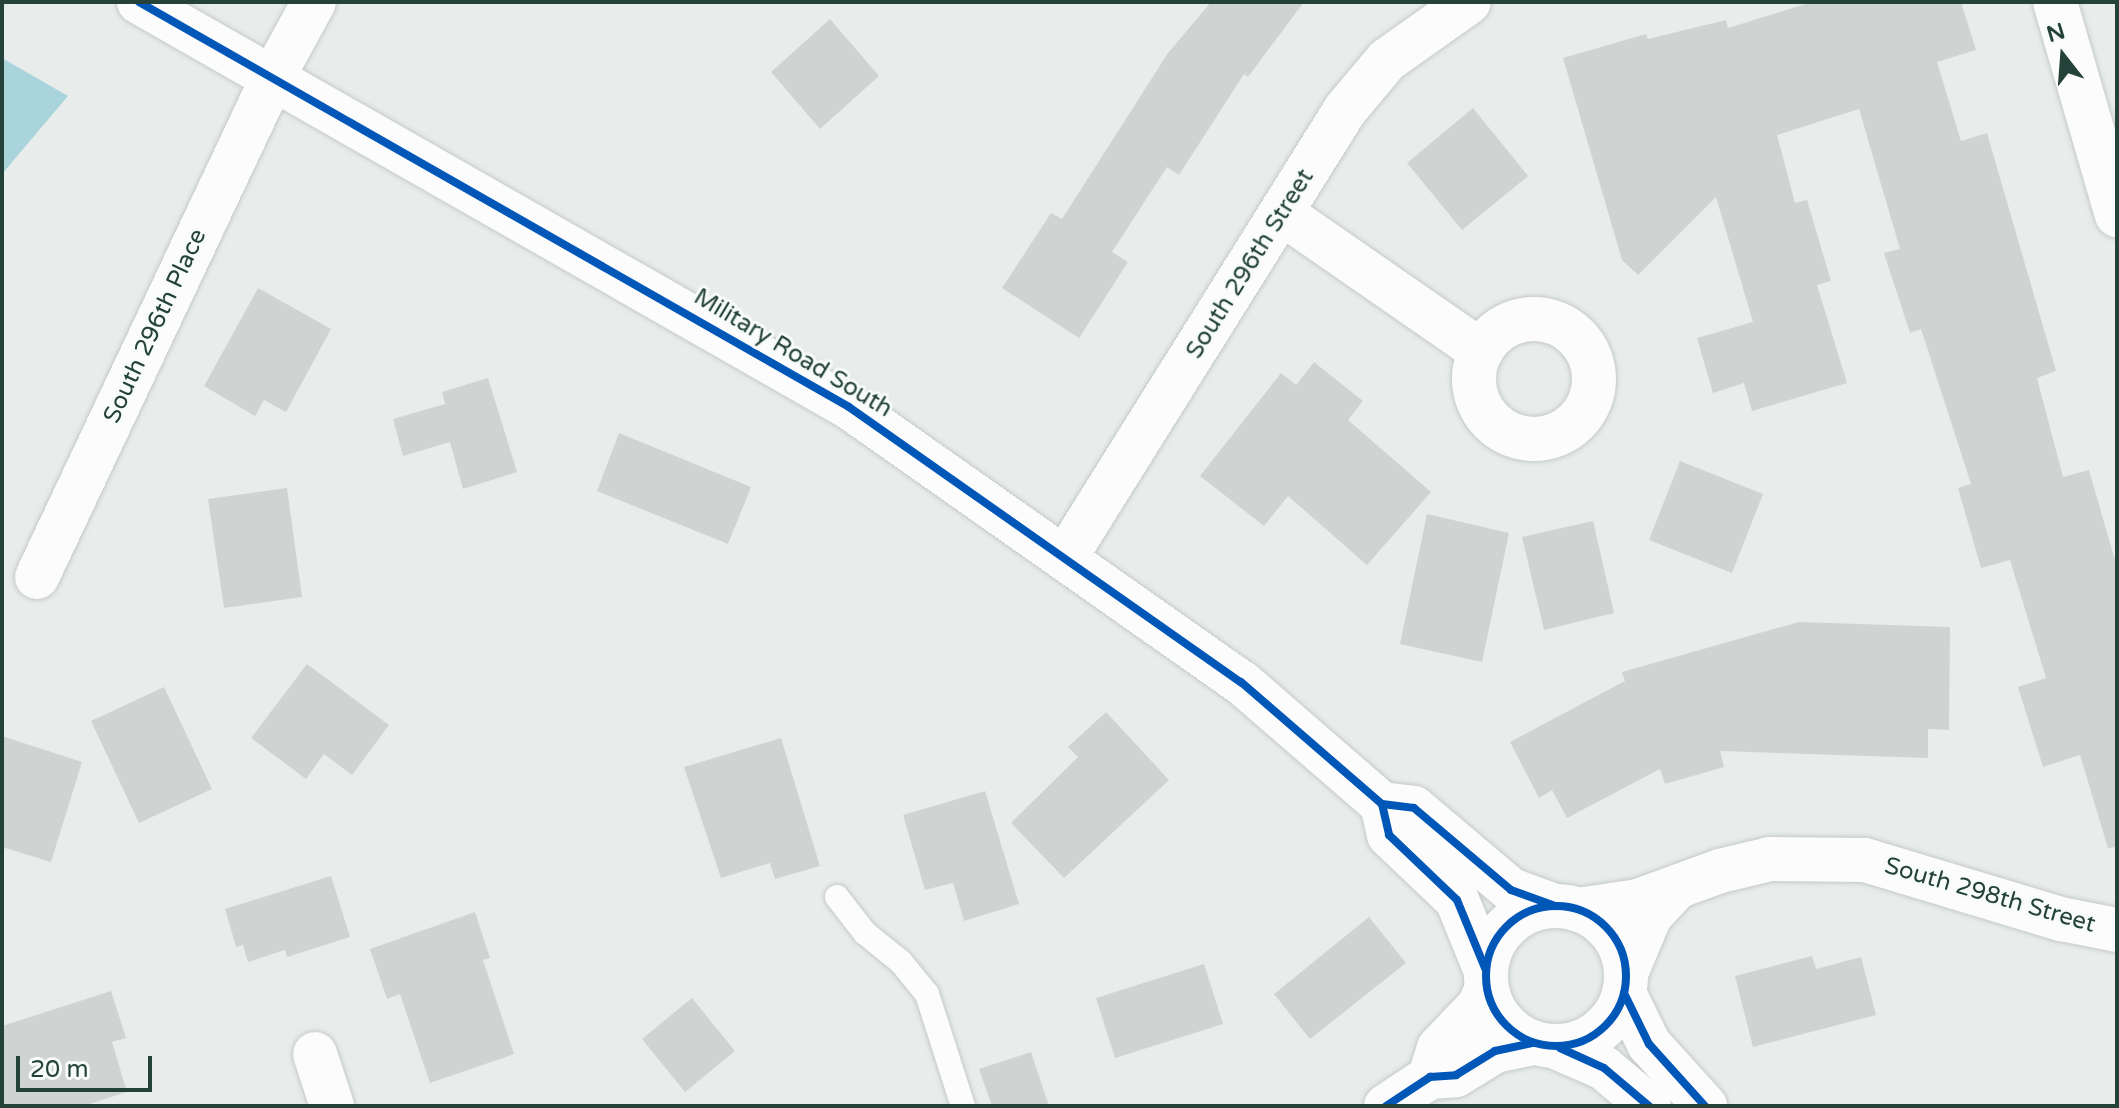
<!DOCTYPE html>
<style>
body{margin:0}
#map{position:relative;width:2119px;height:1108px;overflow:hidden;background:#e8edeb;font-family:"Varela Round",sans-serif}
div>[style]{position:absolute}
.water>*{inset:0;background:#a9d4db}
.building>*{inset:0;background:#cfd4d2}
.roads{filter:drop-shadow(0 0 2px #c5cac8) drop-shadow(0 0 2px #c5cac8)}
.lane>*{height:24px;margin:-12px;padding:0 12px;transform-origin:12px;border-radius:12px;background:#fcfcfc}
.street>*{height:44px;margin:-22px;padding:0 22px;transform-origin:22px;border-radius:22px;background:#fcfcfc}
.street>.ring{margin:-22px;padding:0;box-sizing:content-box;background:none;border:44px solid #fcfcfc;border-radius:50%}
.secondary>*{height:44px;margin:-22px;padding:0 22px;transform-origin:22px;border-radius:22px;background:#fcfcfc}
.secondary>.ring{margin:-22px;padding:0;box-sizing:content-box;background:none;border:44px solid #fcfcfc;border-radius:50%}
.cycleway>*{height:8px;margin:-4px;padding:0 4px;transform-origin:4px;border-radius:4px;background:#0057b8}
.cycleway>.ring{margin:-4px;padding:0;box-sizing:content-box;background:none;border:8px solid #0057b8;border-radius:50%}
span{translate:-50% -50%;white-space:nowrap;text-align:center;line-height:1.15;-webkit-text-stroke:6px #f7fbf9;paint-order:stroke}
.street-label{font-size:24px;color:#24423a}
.frame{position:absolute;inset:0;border:4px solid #24423a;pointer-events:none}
.north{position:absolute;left:2023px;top:16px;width:80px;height:80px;-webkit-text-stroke:6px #f7fbf9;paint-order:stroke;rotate:343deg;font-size:22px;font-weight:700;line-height:32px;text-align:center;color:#24423a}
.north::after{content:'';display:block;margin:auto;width:28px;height:36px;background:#24423a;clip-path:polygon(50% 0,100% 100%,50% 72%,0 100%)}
.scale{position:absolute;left:16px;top:1056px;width:136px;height:36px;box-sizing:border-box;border:4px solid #24423a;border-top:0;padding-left:10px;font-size:24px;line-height:28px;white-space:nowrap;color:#24423a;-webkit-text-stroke:6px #f7fbf9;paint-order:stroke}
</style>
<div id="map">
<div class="water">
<i style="clip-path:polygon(2px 58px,68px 96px,2px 174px)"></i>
</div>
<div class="building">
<i style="clip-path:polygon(1211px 2px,1304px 2px,1248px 77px,1244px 74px,1179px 175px,1167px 167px,1112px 252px,1128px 262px,1079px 338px,1002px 288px,1051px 213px,1062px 219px,1168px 53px)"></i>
<i style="clip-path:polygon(1812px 2px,1961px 2px,1976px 50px,1937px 62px,1961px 141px,1987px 133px,2056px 371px,2037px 378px,2063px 477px,2089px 470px,2117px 567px,2117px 847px,2108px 848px,2080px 755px,2043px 767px,2018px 687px,2046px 678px,2010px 560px,1981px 568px,1958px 488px,1971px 484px,1921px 329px,1910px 333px,1884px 253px,1900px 249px,1859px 109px,1777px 135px,1795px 203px,1807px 200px,1831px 281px,1817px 285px,1847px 383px,1752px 411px,1744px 383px,1713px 393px,1697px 338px,1753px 322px,1716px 197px,1638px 275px,1622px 260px,1563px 58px,1646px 34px,1648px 39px,1726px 20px,1728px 28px)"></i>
<i style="clip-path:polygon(830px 19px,879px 76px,820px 129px,771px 72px)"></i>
<i style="clip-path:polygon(1473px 108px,1528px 176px,1462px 230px,1407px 163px)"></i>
<i style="clip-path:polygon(258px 288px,331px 329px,286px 412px,264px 400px,255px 416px,204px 386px)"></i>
<i style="clip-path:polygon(1314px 362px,1363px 401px,1348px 420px,1431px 492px,1367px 565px,1288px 496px,1264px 526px,1200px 476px,1281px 373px,1296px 385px)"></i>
<i style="clip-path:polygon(488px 378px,517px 472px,463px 489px,450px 442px,403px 456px,393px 419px,445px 404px,442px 392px)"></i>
<i style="clip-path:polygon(619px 433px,751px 487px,728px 544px,597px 491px)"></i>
<i style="clip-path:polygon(1680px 461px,1763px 494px,1732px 573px,1649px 540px)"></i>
<i style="clip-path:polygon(287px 488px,302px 597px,224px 608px,208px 499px)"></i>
<i style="clip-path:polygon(1427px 514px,1509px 533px,1482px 662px,1400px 644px)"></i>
<i style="clip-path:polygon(1593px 521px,1614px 613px,1544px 630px,1522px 537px)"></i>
<i style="clip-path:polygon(1799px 622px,1950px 627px,1949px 730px,1928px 729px,1928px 758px,1720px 751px,1724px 767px,1665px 784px,1660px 769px,1567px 818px,1552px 790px,1539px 798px,1510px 742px,1625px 681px,1622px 672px)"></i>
<i style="clip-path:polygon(307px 664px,389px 725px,352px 775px,324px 754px,306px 779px,251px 738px)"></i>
<i style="clip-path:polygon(164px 687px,212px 789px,139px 823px,91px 721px)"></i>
<i style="clip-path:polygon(1106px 712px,1169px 780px,1064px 878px,1011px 823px,1078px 757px,1068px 747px)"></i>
<i style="clip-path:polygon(2px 736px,82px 762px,51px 862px,2px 847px)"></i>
<i style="clip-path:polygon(781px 738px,820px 866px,775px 879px,770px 863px,721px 878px,684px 767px)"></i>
<i style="clip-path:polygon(985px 791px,1019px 904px,964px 921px,953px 883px,925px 890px,903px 815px)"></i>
<i style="clip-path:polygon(331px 876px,350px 937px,287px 957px,285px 950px,248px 962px,243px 945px,236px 947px,225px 909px)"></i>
<i style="clip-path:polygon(475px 912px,490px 958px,483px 960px,514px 1054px,430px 1083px,400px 994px,387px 999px,370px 949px)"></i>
<i style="clip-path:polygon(1369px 917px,1406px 963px,1310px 1039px,1274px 994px)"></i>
<i style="clip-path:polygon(1812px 956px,1816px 969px,1861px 957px,1876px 1015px,1753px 1047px,1735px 976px)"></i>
<i style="clip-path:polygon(1204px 964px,1223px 1024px,1115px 1058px,1096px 998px)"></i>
<i style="clip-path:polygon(111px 991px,126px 1038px,112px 1042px,127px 1092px,83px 1106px,2px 1106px,2px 1026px)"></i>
<i style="clip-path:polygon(692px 998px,735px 1051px,685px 1092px,642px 1039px)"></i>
<i style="clip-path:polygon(1031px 1052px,1049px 1106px,992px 1106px,979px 1069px)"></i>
</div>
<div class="roads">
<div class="lane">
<i style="left:837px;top:897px;width:46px;rotate:52.1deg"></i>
<i style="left:865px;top:933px;width:46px;rotate:38.9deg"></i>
<i style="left:901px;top:962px;width:41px;rotate:50.9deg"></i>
<i style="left:927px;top:994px;width:118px;rotate:72.2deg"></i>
</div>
<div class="street">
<i style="left:2055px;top:2px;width:222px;rotate:73.8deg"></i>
<i style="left:1283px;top:214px;width:241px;rotate:34.7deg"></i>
<i class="ring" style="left:1474px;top:319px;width:76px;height:76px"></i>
<i style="left:1065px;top:558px;width:528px;rotate:-57.99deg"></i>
<i style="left:1345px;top:110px;width:65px;rotate:-50deg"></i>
<i style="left:1387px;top:60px;width:100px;rotate:-35.3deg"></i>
<i style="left:37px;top:577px;width:555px;rotate:-64.73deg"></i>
<i style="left:274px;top:75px;width:83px;rotate:-61.3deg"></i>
<i style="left:1578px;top:910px;width:61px;rotate:-8.5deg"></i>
<i style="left:1638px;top:901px;width:87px;rotate:-20.1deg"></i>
<i style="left:1720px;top:871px;width:51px;rotate:-13.5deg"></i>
<i style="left:1770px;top:859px;width:95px;rotate:0.6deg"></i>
<i style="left:1865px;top:860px;width:205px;rotate:16.8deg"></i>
<i style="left:2061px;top:919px;width:57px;rotate:11.1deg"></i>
<i style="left:1627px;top:971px;width:60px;rotate:-67.3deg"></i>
<i style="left:1650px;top:916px;width:38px;rotate:-47deg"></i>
<i style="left:315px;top:1054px;width:55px;rotate:71.9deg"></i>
<i style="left:1430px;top:1077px;width:30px;rotate:-73deg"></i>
<i style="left:1439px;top:1048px;width:58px;rotate:-46.4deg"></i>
<i style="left:1479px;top:1006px;width:17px;rotate:-66deg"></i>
<i style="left:1386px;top:1106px;width:53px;rotate:-33.4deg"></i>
<i style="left:1430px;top:1077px;width:26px;rotate:-4deg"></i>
<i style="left:1456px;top:1075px;width:46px;rotate:-31.6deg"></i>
<i style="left:1495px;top:1051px;width:39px;rotate:-12deg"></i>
</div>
<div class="secondary">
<i style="left:139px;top:2px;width:817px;rotate:29.7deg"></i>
<i style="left:849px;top:407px;width:479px;rotate:35.1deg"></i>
<i style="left:1241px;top:682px;width:186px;rotate:40.9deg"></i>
<i style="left:1382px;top:804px;width:32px;rotate:7deg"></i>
<i style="left:1414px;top:808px;width:127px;rotate:40.2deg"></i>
<i style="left:1511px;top:890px;width:47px;rotate:20deg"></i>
<i style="left:1382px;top:804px;width:32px;rotate:77deg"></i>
<i style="left:1389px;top:835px;width:94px;rotate:43.7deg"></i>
<i style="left:1457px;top:900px;width:74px;rotate:67.9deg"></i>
<i class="ring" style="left:1486px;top:906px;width:96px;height:96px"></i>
<i style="left:1624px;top:993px;width:57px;rotate:63.9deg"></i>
<i style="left:1649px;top:1044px;width:84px;rotate:47.9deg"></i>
<i style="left:1556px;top:1047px;width:52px;rotate:23.6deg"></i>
<i style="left:1604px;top:1068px;width:59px;rotate:40.2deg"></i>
</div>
</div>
<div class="cycleway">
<i style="left:139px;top:2px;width:817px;rotate:29.7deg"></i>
<i style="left:849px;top:407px;width:479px;rotate:35.1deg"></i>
<i style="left:1241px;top:682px;width:186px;rotate:40.9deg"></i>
<i style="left:1382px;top:804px;width:32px;rotate:7deg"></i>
<i style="left:1414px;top:808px;width:127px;rotate:40.2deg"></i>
<i style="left:1511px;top:890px;width:47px;rotate:20deg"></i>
<i style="left:1382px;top:804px;width:32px;rotate:77deg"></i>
<i style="left:1389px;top:835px;width:94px;rotate:43.7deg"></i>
<i style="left:1457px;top:900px;width:74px;rotate:67.6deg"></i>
<i class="ring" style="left:1486px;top:906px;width:132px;height:132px"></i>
<i style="left:1624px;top:993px;width:57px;rotate:63.9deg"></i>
<i style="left:1649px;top:1044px;width:84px;rotate:47.9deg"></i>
<i style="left:1560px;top:1048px;width:48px;rotate:24.4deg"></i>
<i style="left:1604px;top:1068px;width:59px;rotate:40.2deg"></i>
<i style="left:1386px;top:1106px;width:53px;rotate:-33.4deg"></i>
<i style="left:1430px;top:1077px;width:26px;rotate:-4deg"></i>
<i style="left:1456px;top:1075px;width:46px;rotate:-31.6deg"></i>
<i style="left:1495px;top:1051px;width:39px;rotate:-12deg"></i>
</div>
<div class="street-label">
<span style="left:1250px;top:264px;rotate:-58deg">South 296th Street</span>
<span style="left:155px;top:326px;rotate:-65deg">South 296th Place</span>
<span style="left:793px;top:353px;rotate:31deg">Military Road South</span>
<span style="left:1990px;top:895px;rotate:16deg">South 298th Street</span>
</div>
<div class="frame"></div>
<div class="north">N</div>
<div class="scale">20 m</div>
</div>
